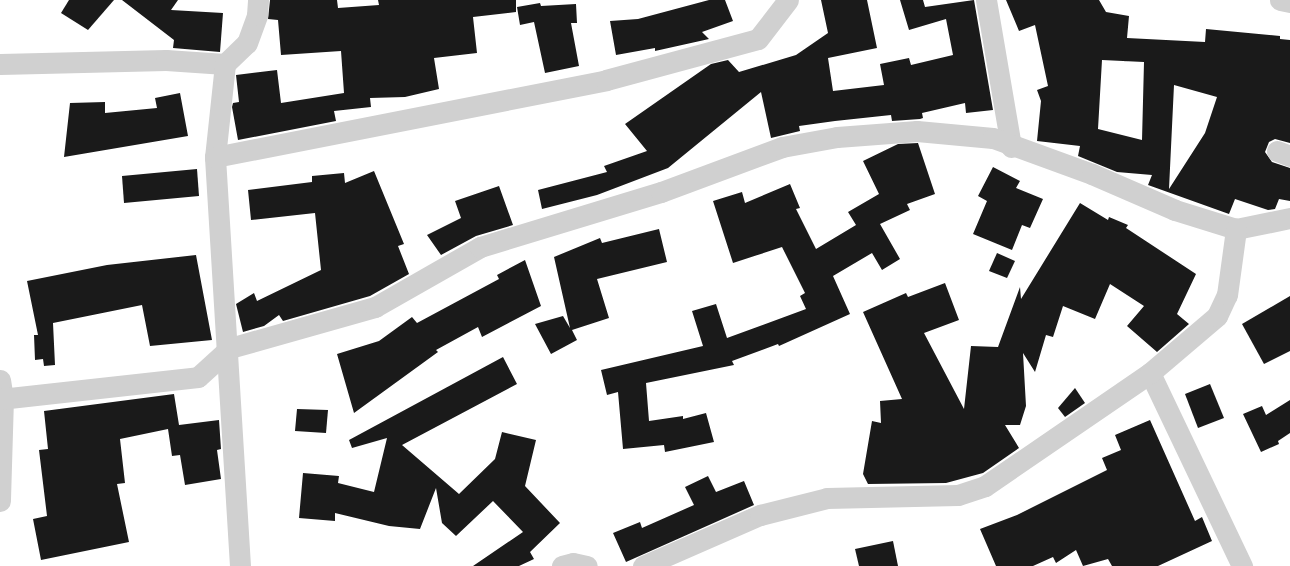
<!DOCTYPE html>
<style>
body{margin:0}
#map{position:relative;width:1290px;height:566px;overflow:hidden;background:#fff;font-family:"IBM Plex Sans",sans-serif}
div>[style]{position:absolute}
.building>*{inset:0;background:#1a1a1a}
.minor>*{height:21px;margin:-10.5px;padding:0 10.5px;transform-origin:10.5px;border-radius:10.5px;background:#d0d0d0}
span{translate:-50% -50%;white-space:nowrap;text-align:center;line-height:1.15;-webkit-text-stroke:4px #fff;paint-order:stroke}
</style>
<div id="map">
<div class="building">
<i style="clip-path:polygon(69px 0,114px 0,88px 30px,61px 13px)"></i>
<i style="clip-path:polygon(122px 0,178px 0,171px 10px,223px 13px,220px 52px,173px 48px,174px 40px)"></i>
<i style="clip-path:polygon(270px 0,337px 0,338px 8px,379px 5px,378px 0,516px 0,516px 12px,473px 17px,477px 53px,434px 58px,439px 89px,405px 97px,370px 98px,371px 107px,334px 111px,336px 121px,238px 140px,232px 107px,233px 103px,239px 102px,236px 75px,277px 70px,281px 103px,344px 93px,341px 51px,281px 55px,278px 20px,268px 19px)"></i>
<i style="clip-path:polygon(709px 0,725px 0,733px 21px,702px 32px,709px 39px,655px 51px,655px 48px,616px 55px,610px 21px,638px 19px)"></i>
<i style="clip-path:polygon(821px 0,867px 0,877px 48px,828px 58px,833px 91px,884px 85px,880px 64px,909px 58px,911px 65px,953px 55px,946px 19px,909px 30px,900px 0,923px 0,925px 7px,974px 0,993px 110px,966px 113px,965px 103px,922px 113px,923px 118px,920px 119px,892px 121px,891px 115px,835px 121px,799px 126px,800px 131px,771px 138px,761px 92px,668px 168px,597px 195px,542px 209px,538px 190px,607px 172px,604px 166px,647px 151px,625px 124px,711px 64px,728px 60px,739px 72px,796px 55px,828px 33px)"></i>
<i style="clip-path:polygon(evenodd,1006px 0,1099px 0,1106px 12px,1129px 16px,1127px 38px,1205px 42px,1206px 29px,1280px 36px,1280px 39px,1290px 40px,1290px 143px,1275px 139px,1269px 142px,1265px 152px,1272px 162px,1290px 168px,1290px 201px,1279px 199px,1275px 209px,1268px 210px,1235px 199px,1229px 214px,1148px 185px,1152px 175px,1117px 172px,1078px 156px,1080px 146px,1037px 141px,1041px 101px,1037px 90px,1048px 86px,1035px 25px,1019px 31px,1006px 0,1102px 60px,1144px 62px,1142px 140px,1098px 129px,1102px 60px,1006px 0,1174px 85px,1217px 97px,1205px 133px,1169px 189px,1174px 85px)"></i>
<i style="clip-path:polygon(540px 3px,541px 6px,576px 4px,577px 23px,571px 23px,579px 66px,545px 73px,534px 22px,520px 25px,517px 7px)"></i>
<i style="clip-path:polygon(180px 93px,188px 136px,64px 157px,70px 103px,105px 102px,105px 113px,157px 108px,155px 98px)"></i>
<i style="clip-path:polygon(918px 143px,935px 194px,907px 204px,910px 210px,880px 224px,900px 259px,882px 270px,872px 253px,833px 276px,850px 314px,779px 346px,778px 344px,732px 361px,734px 365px,646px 383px,649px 421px,683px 416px,683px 419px,706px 413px,714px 442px,665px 452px,664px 445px,623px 449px,618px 392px,607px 395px,601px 370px,703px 346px,692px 311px,716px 304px,727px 338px,806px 309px,800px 296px,805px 293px,782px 247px,733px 263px,713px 201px,742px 192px,745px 203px,790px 184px,800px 208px,796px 209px,816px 249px,856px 225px,848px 212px,879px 194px,863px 161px,898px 144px)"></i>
<i style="clip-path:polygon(993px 167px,1020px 181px,1016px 188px,1043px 199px,1030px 228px,1022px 225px,1012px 250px,973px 234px,987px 201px,978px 196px)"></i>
<i style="clip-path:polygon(197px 169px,199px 196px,124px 203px,122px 176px)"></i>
<i style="clip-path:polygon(374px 171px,404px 244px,398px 246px,409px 274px,370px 296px,283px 321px,279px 315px,264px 326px,243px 332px,236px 304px,254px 293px,257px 301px,321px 270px,315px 213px,251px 220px,248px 190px,312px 182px,312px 176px,344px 173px,345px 183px)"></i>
<i style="clip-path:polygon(499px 186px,513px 225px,476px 236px,441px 255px,427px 235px,461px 218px,455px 201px)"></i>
<i style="clip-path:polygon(1080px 203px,1108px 220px,1109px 217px,1128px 225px,1126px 228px,1196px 274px,1177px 314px,1189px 324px,1157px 352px,1127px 326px,1144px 306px,1110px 284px,1095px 319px,1063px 306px,1053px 337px,1046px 335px,1035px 372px,1023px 353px,1026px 406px,1020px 425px,1005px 425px,1019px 448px,983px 473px,946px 483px,868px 484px,863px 474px,872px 421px,881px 423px,880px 401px,902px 399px,863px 312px,906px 293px,908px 297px,945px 283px,959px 320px,924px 333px,964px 409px,971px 346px,998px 347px,1020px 287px,1021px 299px)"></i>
<i style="clip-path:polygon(659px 229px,667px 262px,597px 279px,609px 318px,572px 330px,577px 340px,551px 354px,535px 324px,563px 316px,570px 328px,554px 257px,600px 238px,602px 243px)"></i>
<i style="clip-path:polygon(997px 253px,1015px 261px,1007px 278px,989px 271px)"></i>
<i style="clip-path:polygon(196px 255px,212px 340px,150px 346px,142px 305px,53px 323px,55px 365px,44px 366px,43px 359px,35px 360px,34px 335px,38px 335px,27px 281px,107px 265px)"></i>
<i style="clip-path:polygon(525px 260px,541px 306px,482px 337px,478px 327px,436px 350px,438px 352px,354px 413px,337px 354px,379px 341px,412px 317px,417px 323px,499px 279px,497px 275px)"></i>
<i style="clip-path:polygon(1290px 296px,1290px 351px,1264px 364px,1242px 324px)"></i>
<i style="clip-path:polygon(503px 357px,517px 384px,402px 445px,459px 494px,495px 459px,502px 432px,536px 440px,525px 486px,560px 523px,530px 552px,534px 559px,519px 566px,473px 566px,523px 532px,493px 501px,456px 536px,442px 523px,436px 488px,420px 529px,389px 526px,335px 513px,335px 521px,299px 518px,303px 473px,339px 476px,338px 483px,374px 492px,387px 438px,352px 448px,349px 440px)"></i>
<i style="clip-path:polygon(1210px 384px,1224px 418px,1198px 428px,1185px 394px)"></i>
<i style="clip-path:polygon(1075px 388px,1085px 403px,1065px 417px,1058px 408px)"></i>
<i style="clip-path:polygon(174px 394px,179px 425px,219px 420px,221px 449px,217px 450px,221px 479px,185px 485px,180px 455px,172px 456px,168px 429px,120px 439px,125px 483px,117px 484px,129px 542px,41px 560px,33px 519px,47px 516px,39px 450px,48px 449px,44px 411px)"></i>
<i style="clip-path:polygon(1290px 400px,1290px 433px,1278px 441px,1279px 444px,1261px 452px,1243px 414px,1262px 406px,1266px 415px)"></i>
<i style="clip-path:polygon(297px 409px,328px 410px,326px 433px,295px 431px)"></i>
<i style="clip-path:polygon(1150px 420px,1195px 521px,1202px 517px,1212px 541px,1158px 566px,1112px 566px,1108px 559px,1083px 566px,1076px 550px,1056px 563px,1053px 557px,1033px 566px,996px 566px,980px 529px,1017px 515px,1107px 470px,1102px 458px,1121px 450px,1115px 435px)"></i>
<i style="clip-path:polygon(708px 476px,716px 492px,744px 481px,754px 505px,626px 562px,613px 533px,640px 522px,642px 528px,694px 505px,685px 487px)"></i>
<i style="clip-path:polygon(893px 541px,898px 566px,859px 566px,855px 549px)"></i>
</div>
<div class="minor">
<i style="left:986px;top:0;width:149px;rotate:80.3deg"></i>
<i style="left:1280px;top:0;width:10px;rotate:11deg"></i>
<i style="left:0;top:64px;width:166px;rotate:-1.4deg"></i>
<i style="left:166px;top:60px;width:59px;rotate:3.9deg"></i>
<i style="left:225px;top:64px;width:94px;rotate:96.1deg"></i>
<i style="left:225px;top:64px;width:30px;rotate:-44deg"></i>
<i style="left:247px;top:43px;width:30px;rotate:-70deg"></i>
<i style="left:257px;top:15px;width:15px;rotate:-86deg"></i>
<i style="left:1277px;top:151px;width:14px;rotate:21deg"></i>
<i style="left:1150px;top:373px;width:214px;rotate:64.5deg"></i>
<i style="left:0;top:380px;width:18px;rotate:81deg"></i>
<i style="left:3px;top:398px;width:103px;rotate:91.7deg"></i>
<i style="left:0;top:399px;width:199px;rotate:-6.3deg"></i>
<i style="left:198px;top:377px;width:43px;rotate:-42.2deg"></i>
<i style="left:230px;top:348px;width:151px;rotate:-15.8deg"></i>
<i style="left:375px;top:307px;width:121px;rotate:-29.7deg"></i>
<i style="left:480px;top:247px;width:189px;rotate:-16.9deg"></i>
<i style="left:661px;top:192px;width:129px;rotate:-20.4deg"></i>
<i style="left:782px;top:147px;width:56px;rotate:-10.3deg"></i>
<i style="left:837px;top:137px;width:80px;rotate:-4.3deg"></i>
<i style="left:917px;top:131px;width:76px;rotate:5.3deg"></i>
<i style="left:993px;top:138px;width:105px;rotate:20deg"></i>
<i style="left:1092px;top:174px;width:90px;rotate:23.4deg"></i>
<i style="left:1175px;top:210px;width:64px;rotate:17.3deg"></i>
<i style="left:1236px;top:229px;width:55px;rotate:-11.5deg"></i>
<i style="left:240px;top:566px;width:410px;rotate:-93.5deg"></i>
<i style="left:215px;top:157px;width:399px;rotate:-11.1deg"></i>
<i style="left:606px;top:80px;width:157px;rotate:-15.1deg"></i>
<i style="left:758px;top:39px;width:49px;rotate:-52.4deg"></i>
<i style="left:562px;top:566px;width:11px;rotate:-15deg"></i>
<i style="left:573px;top:563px;width:14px;rotate:12deg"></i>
<i style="left:643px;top:566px;width:128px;rotate:-23.6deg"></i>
<i style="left:760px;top:515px;width:69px;rotate:-14.2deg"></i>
<i style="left:827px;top:498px;width:131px;rotate:-1.3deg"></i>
<i style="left:958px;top:495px;width:28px;rotate:-18deg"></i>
<i style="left:985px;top:486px;width:200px;rotate:-34.4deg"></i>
<i style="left:1150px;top:373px;width:88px;rotate:-40.4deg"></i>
<i style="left:1217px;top:316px;width:23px;rotate:-65deg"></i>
<i style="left:1227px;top:295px;width:67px;rotate:-82.2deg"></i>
</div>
</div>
